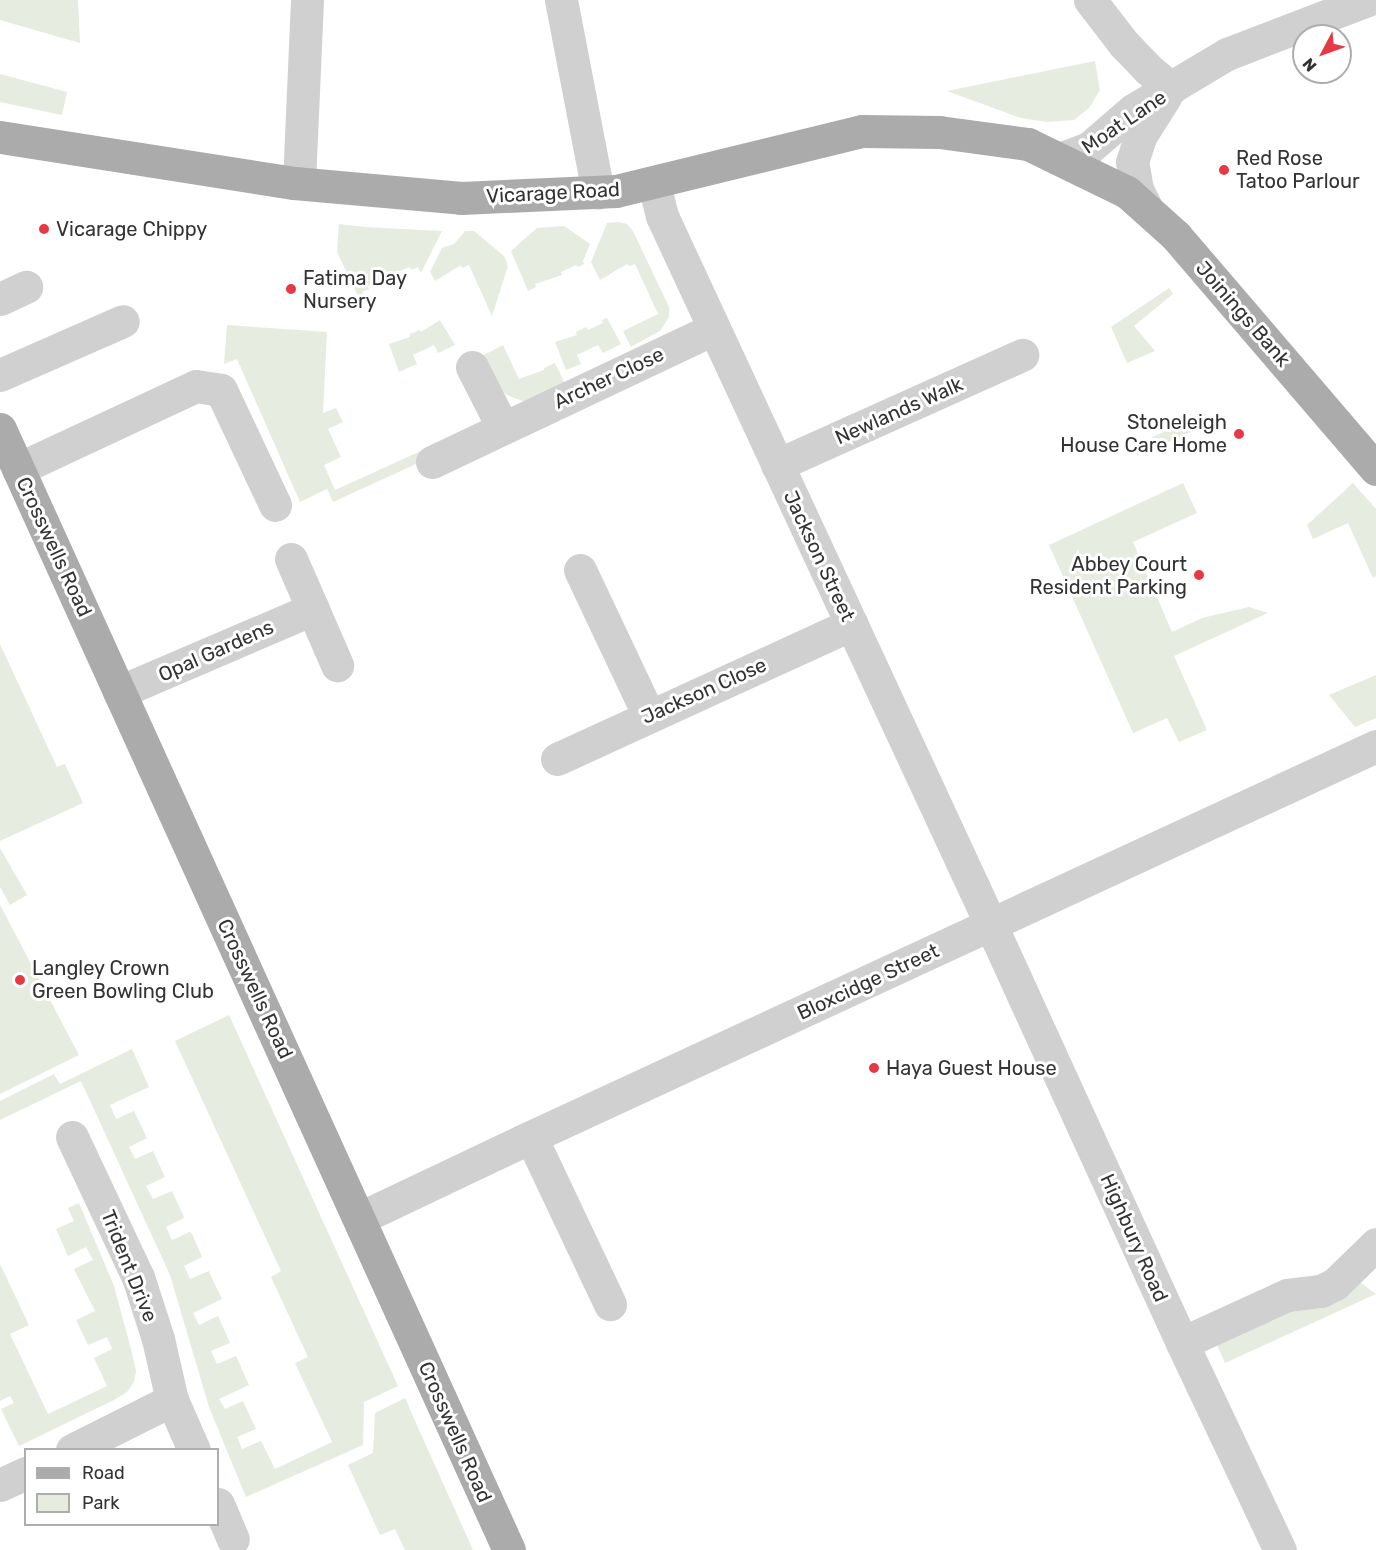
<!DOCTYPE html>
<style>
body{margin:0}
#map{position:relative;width:1376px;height:1550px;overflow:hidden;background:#fff;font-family:Rubik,sans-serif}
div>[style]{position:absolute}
.green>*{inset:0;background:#e6ecdf}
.minor>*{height:33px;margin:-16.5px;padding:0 16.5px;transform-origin:16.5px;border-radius:16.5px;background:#d0d0d0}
.major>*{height:33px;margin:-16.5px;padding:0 16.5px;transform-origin:16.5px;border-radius:16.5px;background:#ababab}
.dots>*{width:16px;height:16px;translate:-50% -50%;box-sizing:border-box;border:3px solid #fff;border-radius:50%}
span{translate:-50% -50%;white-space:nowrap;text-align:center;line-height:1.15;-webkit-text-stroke:6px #fff;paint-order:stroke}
.street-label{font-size:20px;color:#333}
.poi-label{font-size:20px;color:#333}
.left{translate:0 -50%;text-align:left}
.right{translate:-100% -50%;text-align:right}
.legend{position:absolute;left:24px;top:1448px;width:195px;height:78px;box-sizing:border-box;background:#fff;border:2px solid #adadad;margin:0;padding:8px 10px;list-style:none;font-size:18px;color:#333}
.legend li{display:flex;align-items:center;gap:12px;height:30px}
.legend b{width:30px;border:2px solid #adadad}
.north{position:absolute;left:1292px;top:24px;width:60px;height:60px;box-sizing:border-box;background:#fff;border:2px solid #adadad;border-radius:50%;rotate:229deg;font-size:16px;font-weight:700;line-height:24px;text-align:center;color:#333}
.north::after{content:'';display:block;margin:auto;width:21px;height:27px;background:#e63946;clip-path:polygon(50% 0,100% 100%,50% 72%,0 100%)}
</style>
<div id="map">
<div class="green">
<i style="clip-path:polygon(0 0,78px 0,80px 43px,0 20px)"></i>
<i style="clip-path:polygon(1095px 61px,1100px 90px,1089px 108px,1074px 120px,1047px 122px,1021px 118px,947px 91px)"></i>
<i style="clip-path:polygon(0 74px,67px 92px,62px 115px,0 102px)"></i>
<i style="clip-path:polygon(619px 222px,627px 224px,633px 231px,669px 307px,669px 317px,660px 331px,631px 347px,623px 331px,658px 314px,635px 264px,629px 266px,627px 264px,600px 280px,591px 262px,607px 223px)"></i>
<i style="clip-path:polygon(339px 224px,364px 227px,442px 231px,421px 273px,418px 267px,411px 270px,410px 267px,394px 273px,395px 277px,368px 286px,369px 289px,362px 292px,365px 300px,361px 302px,337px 252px)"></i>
<i style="clip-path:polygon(564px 226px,590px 244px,583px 261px,584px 264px,578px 267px,576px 265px,561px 272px,562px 275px,535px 284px,536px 287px,528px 291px,511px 251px,537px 228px)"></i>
<i style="clip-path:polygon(465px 231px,474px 231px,504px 256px,508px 266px,492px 316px,469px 265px,462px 268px,461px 265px,435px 281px,430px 272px,442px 248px,454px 244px)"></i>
<i style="clip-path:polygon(1169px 288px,1173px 294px,1134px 326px,1155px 351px,1127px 363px,1111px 327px)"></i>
<i style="clip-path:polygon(607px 318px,621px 344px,603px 353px,598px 345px,577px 355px,581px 364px,566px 370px,555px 342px,577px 335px,576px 332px,586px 327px,588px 330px,603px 323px,602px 320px)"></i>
<i style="clip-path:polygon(440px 320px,455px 345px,438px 353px,434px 345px,413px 355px,417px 364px,399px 372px,389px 344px,410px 337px,410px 334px,420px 330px,421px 332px)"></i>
<i style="clip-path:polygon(227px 325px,327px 332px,323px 413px,336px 408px,343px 422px,328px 429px,341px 457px,324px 465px,335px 490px,423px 450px,427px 459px,333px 502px,327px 489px,300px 502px,237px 359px,224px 364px)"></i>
<i style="clip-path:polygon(503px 345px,519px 379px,544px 370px,544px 368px,555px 363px,566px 386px,525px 402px,507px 395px,499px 389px,482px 356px)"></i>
<i style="clip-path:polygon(1205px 413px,1212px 421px,1209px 424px,1137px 456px,1138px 447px,1142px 442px)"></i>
<i style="clip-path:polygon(1183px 483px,1197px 513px,1133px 542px,1172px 632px,1202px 618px,1249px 607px,1268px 613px,1174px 656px,1207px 730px,1179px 742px,1167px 718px,1133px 733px,1049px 545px)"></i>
<i style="clip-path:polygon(1353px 483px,1376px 509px,1376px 576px,1373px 578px,1348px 523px,1313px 539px,1307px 525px)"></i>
<i style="clip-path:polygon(0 644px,57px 767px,65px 764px,83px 803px,0 841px)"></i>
<i style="clip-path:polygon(1376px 675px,1376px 718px,1355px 727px,1329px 695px)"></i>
<i style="clip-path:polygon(0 848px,27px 895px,10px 905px,0 887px)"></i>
<i style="clip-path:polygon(0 905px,79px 1055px,0 1094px)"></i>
<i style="clip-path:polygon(229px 1015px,398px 1386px,364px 1402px,363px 1445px,246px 1497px,209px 1407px,170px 1275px,81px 1081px,0 1120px,0 1101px,54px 1074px,60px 1084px,132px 1049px,149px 1087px,110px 1105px,116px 1119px,134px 1111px,147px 1138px,129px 1147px,135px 1159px,153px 1151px,165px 1177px,146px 1186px,153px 1199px,172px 1191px,183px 1215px,184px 1218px,166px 1227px,172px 1240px,190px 1232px,192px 1234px,202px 1257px,184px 1266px,190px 1279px,209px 1271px,210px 1274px,222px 1299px,193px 1313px,199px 1325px,218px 1316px,230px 1343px,211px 1351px,217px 1364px,236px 1356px,249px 1385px,219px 1399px,225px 1409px,243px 1401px,256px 1429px,237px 1437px,242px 1449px,261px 1441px,275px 1469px,332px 1442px,295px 1363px,308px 1357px,271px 1277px,281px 1271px,175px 1041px)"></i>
<i style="clip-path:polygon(79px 1203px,114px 1286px,131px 1349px,136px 1371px,134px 1382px,127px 1392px,114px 1400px,19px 1446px,1px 1409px,14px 1403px,10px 1396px,0 1401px,0 1264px,29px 1325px,10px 1334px,48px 1414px,107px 1386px,94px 1358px,112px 1349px,107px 1337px,88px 1345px,76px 1320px,95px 1311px,74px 1269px,93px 1260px,86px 1247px,68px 1256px,56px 1229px,74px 1221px,68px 1208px)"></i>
<i style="clip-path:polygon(1356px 1279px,1376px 1294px,1225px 1363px,1216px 1343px)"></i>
<i style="clip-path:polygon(405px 1398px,420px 1432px,473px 1550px,405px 1550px,395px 1529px,380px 1535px,348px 1465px,373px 1453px,375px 1413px)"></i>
</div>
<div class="minor">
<i style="left:561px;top:0;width:196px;rotate:79.1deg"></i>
<i style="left:1090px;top:0;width:56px;rotate:52.3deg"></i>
<i style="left:1124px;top:44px;width:35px;rotate:46deg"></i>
<i style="left:1148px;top:69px;width:30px;rotate:40deg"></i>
<i style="left:1059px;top:159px;width:32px;rotate:-20deg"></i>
<i style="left:1089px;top:148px;width:58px;rotate:-40.8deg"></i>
<i style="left:1133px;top:110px;width:109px;rotate:-30.8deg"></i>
<i style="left:1227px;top:54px;width:151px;rotate:-21deg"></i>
<i style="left:299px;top:183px;width:183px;rotate:-87.5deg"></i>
<i style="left:654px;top:184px;width:33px;rotate:76deg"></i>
<i style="left:662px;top:216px;width:741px;rotate:65.1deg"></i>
<i style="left:974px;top:888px;width:500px;rotate:65.43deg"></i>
<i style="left:1182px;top:1343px;width:229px;rotate:64.7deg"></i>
<i style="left:1147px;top:209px;width:22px;rotate:-117deg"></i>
<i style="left:1137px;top:189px;width:27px;rotate:-100deg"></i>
<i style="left:1132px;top:162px;width:28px;rotate:-72deg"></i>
<i style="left:1141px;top:135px;width:45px;rotate:-57.7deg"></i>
<i style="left:0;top:299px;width:29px;rotate:-25deg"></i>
<i style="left:472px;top:367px;width:68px;rotate:63.1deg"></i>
<i style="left:0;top:375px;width:134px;rotate:-23.7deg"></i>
<i style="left:432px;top:462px;width:312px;rotate:-25.3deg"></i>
<i style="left:777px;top:465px;width:269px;rotate:-24.2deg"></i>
<i style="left:18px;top:469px;width:196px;rotate:-25deg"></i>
<i style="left:196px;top:386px;width:25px;rotate:9deg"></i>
<i style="left:221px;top:390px;width:127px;rotate:64.8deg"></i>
<i style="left:291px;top:559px;width:116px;rotate:66.5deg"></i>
<i style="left:580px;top:570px;width:161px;rotate:64.7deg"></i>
<i style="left:119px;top:692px;width:211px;rotate:-23.2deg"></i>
<i style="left:557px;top:759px;width:324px;rotate:-24.6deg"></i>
<i style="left:72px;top:1137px;width:155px;rotate:64.8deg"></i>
<i style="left:138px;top:1277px;width:65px;rotate:72.1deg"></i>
<i style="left:158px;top:1339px;width:63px;rotate:77.1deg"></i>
<i style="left:172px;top:1400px;width:55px;rotate:66.3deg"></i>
<i style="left:531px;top:1137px;width:185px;rotate:64.7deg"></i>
<i style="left:360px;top:1218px;width:179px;rotate:-25.4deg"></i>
<i style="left:522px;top:1141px;width:941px;rotate:-24.82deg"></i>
<i style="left:1182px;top:1343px;width:115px;rotate:-24.6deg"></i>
<i style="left:1287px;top:1295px;width:34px;rotate:-7deg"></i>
<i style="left:1321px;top:1291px;width:16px;rotate:-27deg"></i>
<i style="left:1335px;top:1284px;width:57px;rotate:-44.3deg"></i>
<i style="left:72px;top:1450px;width:112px;rotate:-26.6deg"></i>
<i style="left:0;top:1485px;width:29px;rotate:-25deg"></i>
<i style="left:218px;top:1504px;width:38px;rotate:67deg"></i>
</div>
<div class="major">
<i style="left:0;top:137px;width:298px;rotate:8.9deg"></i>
<i style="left:294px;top:183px;width:168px;rotate:5.1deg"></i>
<i style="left:461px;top:198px;width:155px;rotate:-2.6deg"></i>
<i style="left:616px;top:191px;width:253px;rotate:-13.7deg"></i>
<i style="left:862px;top:131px;width:77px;rotate:0.7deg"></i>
<i style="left:939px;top:132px;width:90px;rotate:7.7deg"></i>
<i style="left:1028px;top:144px;width:110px;rotate:25.9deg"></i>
<i style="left:1127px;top:192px;width:66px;rotate:41.9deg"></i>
<i style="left:1176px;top:236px;width:307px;rotate:49.4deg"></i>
<i style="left:0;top:429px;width:1231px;rotate:65.58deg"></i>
</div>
<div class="dots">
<i style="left:1224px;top:170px;background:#e63946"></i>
<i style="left:44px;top:229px;background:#e63946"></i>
<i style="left:291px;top:289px;background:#e63946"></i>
<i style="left:1239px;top:434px;background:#e63946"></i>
<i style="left:1199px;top:575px;background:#e63946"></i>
<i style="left:20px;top:980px;background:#e63946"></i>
<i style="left:874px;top:1068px;background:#e63946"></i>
</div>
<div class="street-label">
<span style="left:1124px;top:122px;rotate:-34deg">Moat Lane</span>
<span style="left:553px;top:193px;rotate:-3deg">Vicarage Road</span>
<span style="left:1243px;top:314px;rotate:49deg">Joinings Bank</span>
<span style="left:609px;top:378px;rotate:-25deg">Archer Close</span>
<span style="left:899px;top:411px;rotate:-24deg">Newlands Walk</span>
<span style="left:54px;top:547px;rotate:65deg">Crosswells Road</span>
<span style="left:819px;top:556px;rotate:65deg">Jackson Street</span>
<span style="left:216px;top:651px;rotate:-24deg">Opal Gardens</span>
<span style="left:704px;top:691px;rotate:-24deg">Jackson Close</span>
<span style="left:868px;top:982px;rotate:-25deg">Bloxcidge Street</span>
<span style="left:255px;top:989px;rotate:65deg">Crosswells Road</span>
<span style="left:1134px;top:1238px;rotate:66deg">Highbury Road</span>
<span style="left:129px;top:1266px;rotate:68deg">Trident Drive</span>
<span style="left:455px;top:1432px;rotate:66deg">Crosswells Road</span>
</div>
<div class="poi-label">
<span class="left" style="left:1236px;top:170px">Red Rose<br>Tatoo Parlour</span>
<span class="left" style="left:56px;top:229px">Vicarage Chippy</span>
<span class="left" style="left:303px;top:290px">Fatima Day<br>Nursery</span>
<span class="right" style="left:1227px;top:434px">Stoneleigh<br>House Care Home</span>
<span class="right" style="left:1187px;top:576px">Abbey Court<br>Resident Parking</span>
<span class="left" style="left:32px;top:980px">Langley Crown<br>Green Bowling Club</span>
<span class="left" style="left:886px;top:1068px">Haya Guest House</span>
</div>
<ul class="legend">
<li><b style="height:8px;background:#ababab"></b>Road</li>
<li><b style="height:16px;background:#e6ecdf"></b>Park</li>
</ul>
<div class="north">N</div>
</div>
